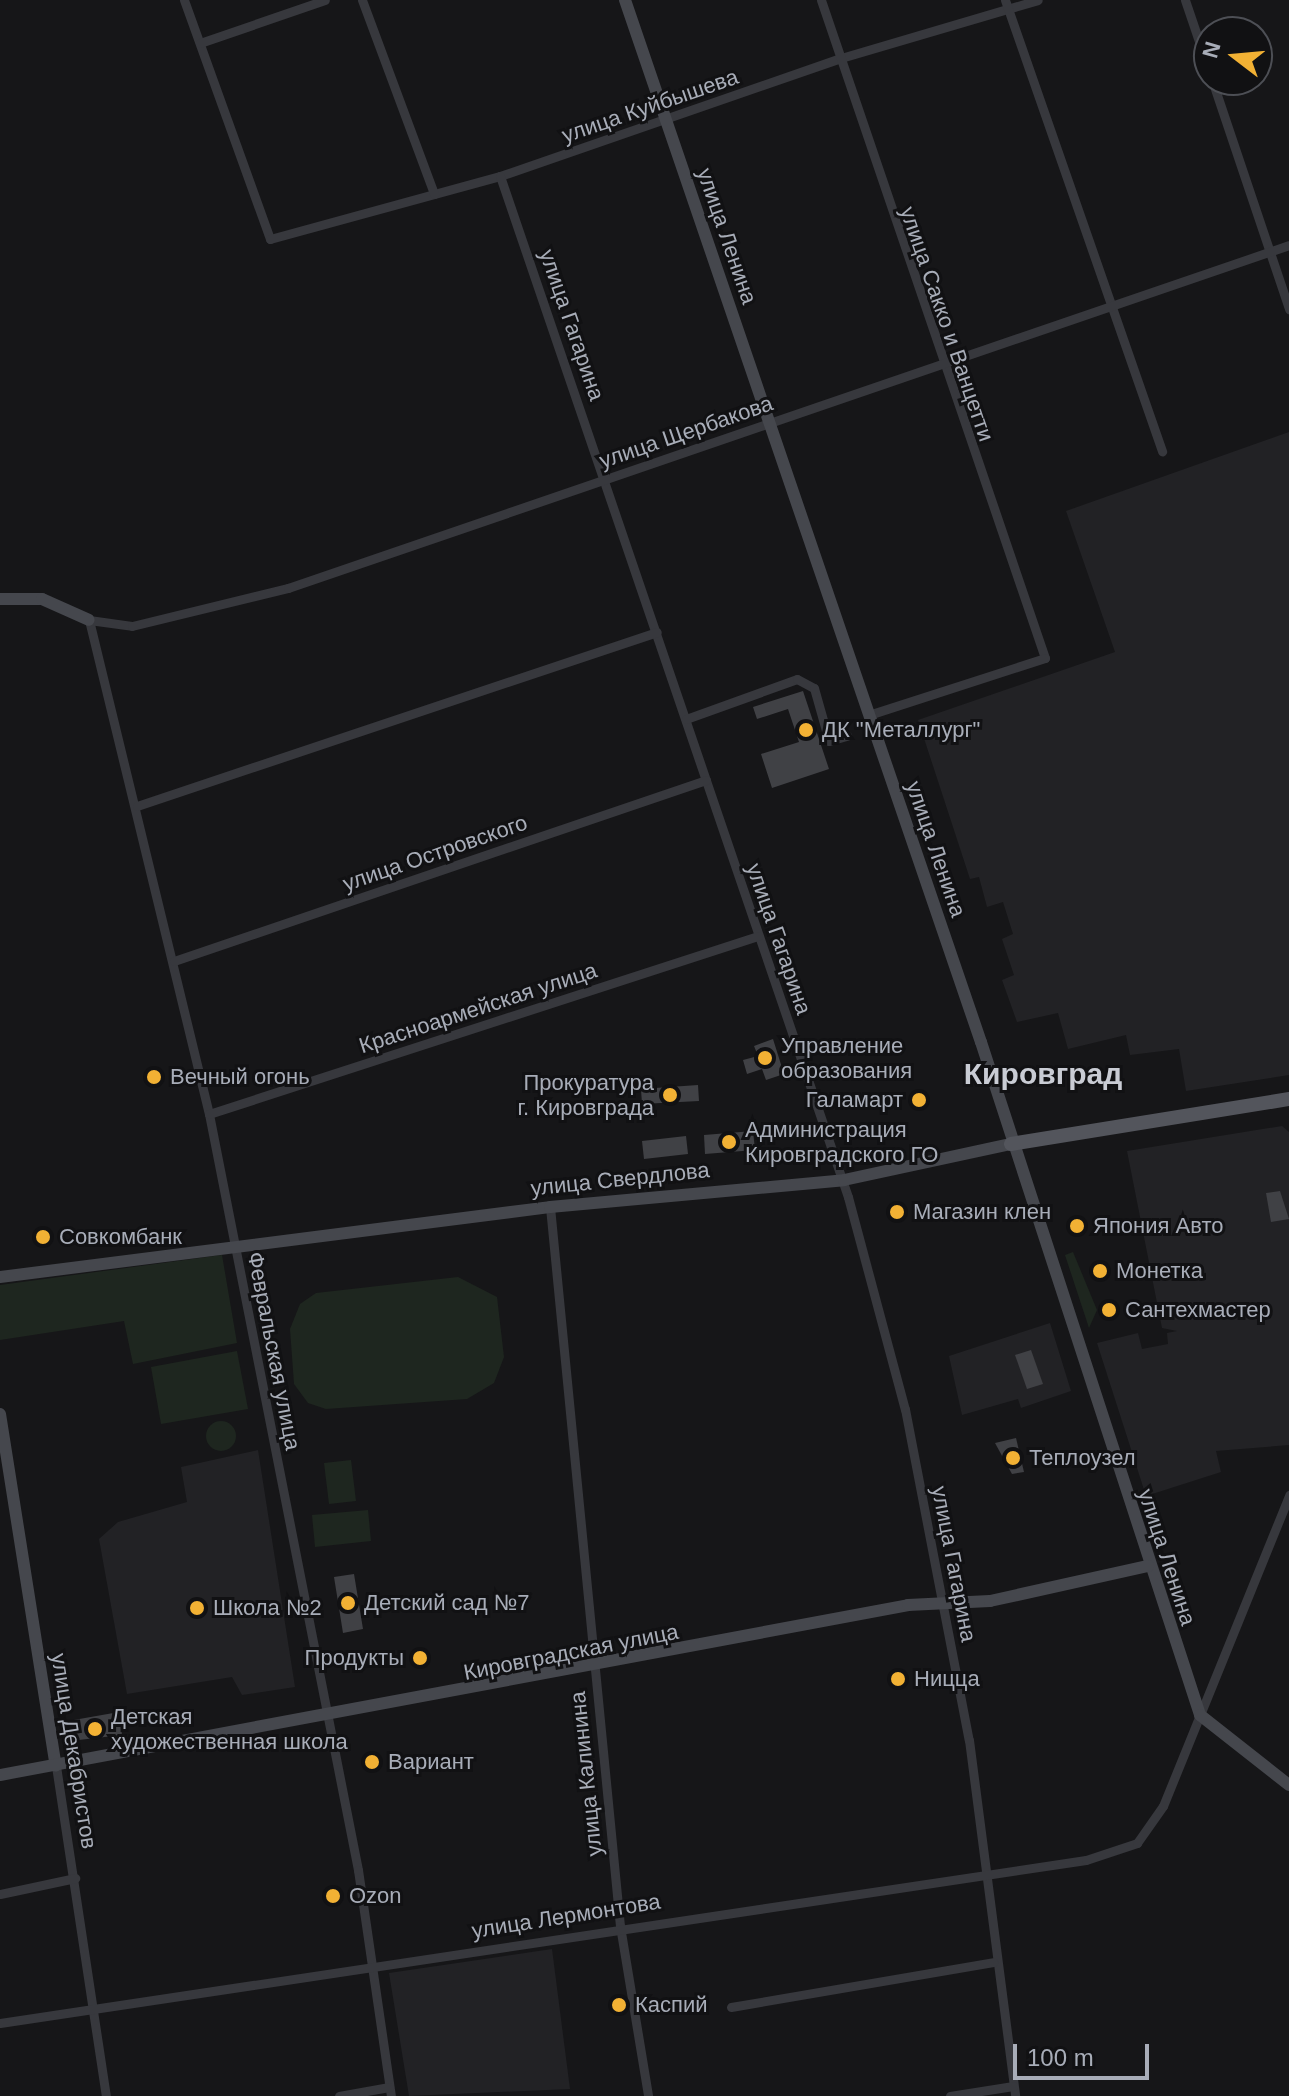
<!DOCTYPE html>
<meta charset="utf-8">
<style>
body{margin:0}
#map{position:relative;width:1289px;height:2096px;overflow:hidden;background:#161618;font-family:Helvetica,sans-serif}
div>[style]{position:absolute}
.built>*{inset:0;background:#222225}
.green>*{inset:0;background:#1e261f}
.round{border-radius:50%}
.building>*{inset:0;background:#404145}
.street>*{height:9px;margin:-4.5px;padding:0 4.5px;transform-origin:4.5px;border-radius:4.5px;background:#37383d}
.secondary>*{height:12px;margin:-6px;padding:0 6px;transform-origin:6px;border-radius:6px;background:#45474d}
.primary>*{height:14px;margin:-7px;padding:0 7px;transform-origin:7px;border-radius:7px;background:#53555c}
.dots>*{width:22px;height:22px;translate:-50% -50%;box-sizing:border-box;border:4px solid #111113;border-radius:50%}
span{translate:-50% -50%;white-space:nowrap;text-align:center;line-height:1.15;-webkit-text-stroke:6px #111113;paint-order:stroke}
.street-label{font-size:22px;color:#a8adb8}
.poi-label{font-size:22px;color:#a8adb8}
.left{translate:0 -50%;text-align:left}
.right{translate:-100% -50%;text-align:right}
.district-label{font-size:30px;color:#c9ccd4;font-weight:700}
.north{position:absolute;left:1193px;top:16px;width:80px;height:80px;box-sizing:border-box;background:#111113;border:2px solid #4d4f55;border-radius:50%;rotate:286deg;font-size:22px;font-weight:700;line-height:32px;text-align:center;color:#a8adb8}
.north::after{content:'';display:block;margin:auto;width:28px;height:36px;background:#f2b134;clip-path:polygon(50% 0,100% 100%,50% 72%,0 100%)}
.scale{position:absolute;left:1013px;top:2044px;width:136px;height:36px;box-sizing:border-box;border:4px solid #a8adb8;border-top:0;padding-left:10px;font-size:24px;line-height:28px;white-space:nowrap;color:#a8adb8;-webkit-text-stroke:6px #111113;paint-order:stroke}
</style>
<div id="map">
<div class="built">
<i style="clip-path:polygon(1289px 432px,1289px 1075px,1186px 1091px,1179px 1049px,1130px 1055px,1126px 1035px,1068px 1049px,1058px 1013px,1017px 1022px,1002px 980px,1014px 975px,1002px 939px,1013px 934px,1003px 902px,987px 907px,979px 877px,970px 879px,918px 720px,1115px 652px,1066px 511px)"></i>
<i style="clip-path:polygon(1282px 1126px,1289px 1132px,1289px 1445px,1216px 1451px,1221px 1472px,1146px 1496px,1097px 1343px,1138px 1333px,1142px 1349px,1168px 1344px,1167px 1333px,1177px 1331px,1162px 1328px,1127px 1151px)"></i>
<i style="clip-path:polygon(1050px 1323px,1071px 1391px,1021px 1408px,1018px 1399px,962px 1415px,949px 1356px)"></i>
<i style="clip-path:polygon(258px 1450px,295px 1687px,242px 1695px,232px 1677px,127px 1694px,99px 1539px,118px 1522px,187px 1502px,181px 1467px)"></i>
<i style="clip-path:polygon(552px 1949px,570px 2089px,409px 2096px,389px 1973px)"></i>
</div>
<div class="green">
<i style="clip-path:polygon(1073px 1252px,1097px 1310px,1089px 1328px,1065px 1255px)"></i>
<i style="clip-path:polygon(222px 1255px,237px 1343px,133px 1364px,124px 1321px,0 1340px,0 1285px)"></i>
<i style="clip-path:polygon(458px 1277px,497px 1297px,504px 1357px,494px 1383px,467px 1399px,326px 1409px,308px 1403px,294px 1384px,290px 1329px,300px 1304px,316px 1293px)"></i>
<i style="clip-path:polygon(237px 1351px,248px 1409px,161px 1424px,151px 1367px)"></i>
<i class="round" style="left:206px;top:1421px;width:30px;height:30px"></i>
<i style="clip-path:polygon(351px 1460px,356px 1501px,329px 1504px,324px 1463px)"></i>
<i style="clip-path:polygon(368px 1510px,371px 1541px,315px 1547px,312px 1515px)"></i>
</div>
<div class="building">
<i style="clip-path:polygon(803px 691px,829px 769px,772px 788px,761px 754px,799px 742px,788px 709px,757px 719px,753px 707px)"></i>
<i style="clip-path:polygon(773px 1039px,784px 1074px,766px 1080px,762px 1069px,747px 1074px,743px 1060px,758px 1056px,754px 1046px)"></i>
<i style="clip-path:polygon(698px 1085px,699px 1101px,642px 1104px,641px 1089px)"></i>
<i style="clip-path:polygon(753px 1131px,755px 1150px,705px 1154px,704px 1135px)"></i>
<i style="clip-path:polygon(686px 1136px,688px 1154px,644px 1159px,642px 1141px)"></i>
<i style="clip-path:polygon(1280px 1191px,1289px 1219px,1271px 1222px,1266px 1193px)"></i>
<i style="clip-path:polygon(1031px 1350px,1043px 1384px,1027px 1389px,1015px 1355px)"></i>
<i style="clip-path:polygon(1016px 1438px,1024px 1472px,1012px 1474px,995px 1443px)"></i>
<i style="clip-path:polygon(354px 1574px,363px 1629px,343px 1633px,334px 1577px)"></i>
<i style="clip-path:polygon(119px 1712px,122px 1735px,70px 1741px,68px 1721px)"></i>
</div>
<div class="street">
<i style="left:184px;top:0;width:254px;rotate:70.2deg"></i>
<i style="left:270px;top:239px;width:238px;rotate:-15.3deg"></i>
<i style="left:500px;top:176px;width:361px;rotate:-19.1deg"></i>
<i style="left:841px;top:58px;width:205px;rotate:-16.4deg"></i>
<i style="left:362px;top:0;width:207px;rotate:69.6deg"></i>
<i style="left:821px;top:0;width:695px;rotate:71.2deg"></i>
<i style="left:1045px;top:658px;width:185px;rotate:162.1deg"></i>
<i style="left:1005px;top:0;width:478px;rotate:70.8deg"></i>
<i style="left:1185px;top:0;width:75px;rotate:71.3deg"></i>
<i style="left:200px;top:43px;width:132px;rotate:-19deg"></i>
<i style="left:1212px;top:80px;width:242px;rotate:71.4deg"></i>
<i style="left:500px;top:176px;width:1079px;rotate:71.18deg"></i>
<i style="left:848px;top:1197px;width:220px;rotate:75deg"></i>
<i style="left:905px;top:1409px;width:337px;rotate:79.1deg"></i>
<i style="left:969px;top:1740px;width:359px;rotate:82.6deg"></i>
<i style="left:89px;top:620px;width:508px;rotate:76.35deg"></i>
<i style="left:209px;top:1114px;width:771px;rotate:78.85deg"></i>
<i style="left:358px;top:1870px;width:228px;rotate:81.7deg"></i>
<i style="left:89px;top:620px;width:43px;rotate:7.9deg"></i>
<i style="left:132px;top:626px;width:161px;rotate:-13.7deg"></i>
<i style="left:288px;top:588px;width:1058px;rotate:-18.91deg"></i>
<i style="left:686px;top:719px;width:118px;rotate:-19.8deg"></i>
<i style="left:797px;top:679px;width:19px;rotate:28deg"></i>
<i style="left:814px;top:688px;width:55px;rotate:74.2deg"></i>
<i style="left:829px;top:741px;width:19px;rotate:-16deg"></i>
<i style="left:137px;top:806px;width:548px;rotate:-18.5deg"></i>
<i style="left:174px;top:961px;width:562px;rotate:-18.79deg"></i>
<i style="left:209px;top:1114px;width:577px;rotate:-17.96deg"></i>
<i style="left:550px;top:1207px;width:722px;rotate:84.44deg"></i>
<i style="left:620px;top:1926px;width:172px;rotate:80.6deg"></i>
<i style="left:56px;top:1766px;width:334px;rotate:81.4deg"></i>
<i style="left:0;top:1894px;width:77px;rotate:-12deg"></i>
<i style="left:731px;top:2007px;width:266px;rotate:-9.7deg"></i>
<i style="left:0;top:2023px;width:1098px;rotate:-8.54deg"></i>
<i style="left:1086px;top:1860px;width:54px;rotate:-18.4deg"></i>
<i style="left:1137px;top:1843px;width:45px;rotate:-54.9deg"></i>
<i style="left:1163px;top:1806px;width:336px;rotate:-67.9deg"></i>
<i style="left:339px;top:2096px;width:51px;rotate:-10.2deg"></i>
<i style="left:950px;top:2096px;width:64px;rotate:-9deg"></i>
</div>
<div class="secondary">
<i style="left:625px;top:0;width:1101px;rotate:71.14deg"></i>
<i style="left:981px;top:1042px;width:708px;rotate:71.97deg"></i>
<i style="left:1200px;top:1715px;width:113px;rotate:38.2deg"></i>
<i style="left:0;top:599px;width:42px"></i>
<i style="left:42px;top:599px;width:51px;rotate:24.1deg"></i>
<i style="left:0;top:1277px;width:554px;rotate:-7.25deg"></i>
<i style="left:550px;top:1207px;width:295px;rotate:-5.2deg"></i>
<i style="left:844px;top:1180px;width:171px;rotate:-12.2deg"></i>
<i style="left:0;top:1414px;width:356px;rotate:81deg"></i>
<i style="left:0;top:1775px;width:924px;rotate:-10.6deg"></i>
<i style="left:908px;top:1605px;width:82px;rotate:-2.8deg"></i>
<i style="left:990px;top:1601px;width:162px;rotate:-12.5deg"></i>
</div>
<div class="primary">
<i style="left:1011px;top:1144px;width:282px;rotate:-9.2deg"></i>
</div>
<div class="dots">
<i style="left:806px;top:730px;background:#f2b134"></i>
<i style="left:765px;top:1058px;background:#f2b134"></i>
<i style="left:154px;top:1077px;background:#f2b134"></i>
<i style="left:670px;top:1095px;background:#f2b134"></i>
<i style="left:919px;top:1100px;background:#f2b134"></i>
<i style="left:729px;top:1142px;background:#f2b134"></i>
<i style="left:897px;top:1212px;background:#f2b134"></i>
<i style="left:1077px;top:1226px;background:#f2b134"></i>
<i style="left:43px;top:1237px;background:#f2b134"></i>
<i style="left:1100px;top:1271px;background:#f2b134"></i>
<i style="left:1109px;top:1310px;background:#f2b134"></i>
<i style="left:1013px;top:1458px;background:#f2b134"></i>
<i style="left:348px;top:1603px;background:#f2b134"></i>
<i style="left:197px;top:1608px;background:#f2b134"></i>
<i style="left:420px;top:1658px;background:#f2b134"></i>
<i style="left:898px;top:1679px;background:#f2b134"></i>
<i style="left:95px;top:1729px;background:#f2b134"></i>
<i style="left:372px;top:1762px;background:#f2b134"></i>
<i style="left:333px;top:1896px;background:#f2b134"></i>
<i style="left:619px;top:2005px;background:#f2b134"></i>
</div>
<div class="street-label">
<span style="left:650px;top:106px;rotate:-19deg">улица Куйбышева</span>
<span style="left:727px;top:236px;rotate:71deg">улица Ленина</span>
<span style="left:947px;top:324px;rotate:71deg">улица Сакко и Ванцетти</span>
<span style="left:572px;top:325px;rotate:71deg">улица Гагарина</span>
<span style="left:686px;top:432px;rotate:-19deg">улица Щербакова</span>
<span style="left:936px;top:849px;rotate:71deg">улица Ленина</span>
<span style="left:435px;top:853px;rotate:-19deg">улица Островского</span>
<span style="left:779px;top:939px;rotate:71deg">улица Гагарина</span>
<span style="left:478px;top:1008px;rotate:-18deg">Красноармейская улица</span>
<span style="left:620px;top:1179px;rotate:-6deg">улица Свердлова</span>
<span style="left:274px;top:1351px;rotate:79deg">Февральская улица</span>
<span style="left:1167px;top:1557px;rotate:72deg">улица Ленина</span>
<span style="left:954px;top:1564px;rotate:79deg">улица Гагарина</span>
<span style="left:571px;top:1652px;rotate:-11deg">Кировградская улица</span>
<span style="left:74px;top:1751px;rotate:81deg">улица Декабристов</span>
<span style="left:586px;top:1774px;rotate:-96deg">улица Калинина</span>
<span style="left:566px;top:1916px;rotate:-9deg">улица Лермонтова</span>
</div>
<div class="poi-label">
<span class="left" style="left:822px;top:730px">ДК "Металлург"</span>
<span class="left" style="left:781px;top:1058px">Управление<br>образования</span>
<span class="left" style="left:170px;top:1077px">Вечный огонь</span>
<span class="right" style="left:654px;top:1095px">Прокуратура<br>г. Кировграда</span>
<span class="right" style="left:903px;top:1100px">Галамарт</span>
<span class="left" style="left:745px;top:1142px">Администрация<br>Кировградского ГО</span>
<span class="left" style="left:913px;top:1212px">Магазин клен</span>
<span class="left" style="left:1093px;top:1226px">Япония Авто</span>
<span class="left" style="left:59px;top:1237px">Совкомбанк</span>
<span class="left" style="left:1116px;top:1271px">Монетка</span>
<span class="left" style="left:1125px;top:1310px">Сантехмастер</span>
<span class="left" style="left:1029px;top:1458px">Теплоузел</span>
<span class="left" style="left:364px;top:1603px">Детский сад №7</span>
<span class="left" style="left:213px;top:1608px">Школа №2</span>
<span class="right" style="left:404px;top:1658px">Продукты</span>
<span class="left" style="left:914px;top:1679px">Ницца</span>
<span class="left" style="left:111px;top:1729px">Детская<br>художественная школа</span>
<span class="left" style="left:388px;top:1762px">Вариант</span>
<span class="left" style="left:349px;top:1896px">Ozon</span>
<span class="left" style="left:635px;top:2005px">Каспий</span>
</div>
<div class="district-label">
<span style="left:1043px;top:1074px">Кировград</span>
</div>
<div class="north">N</div>
<div class="scale">100 m</div>
</div>
